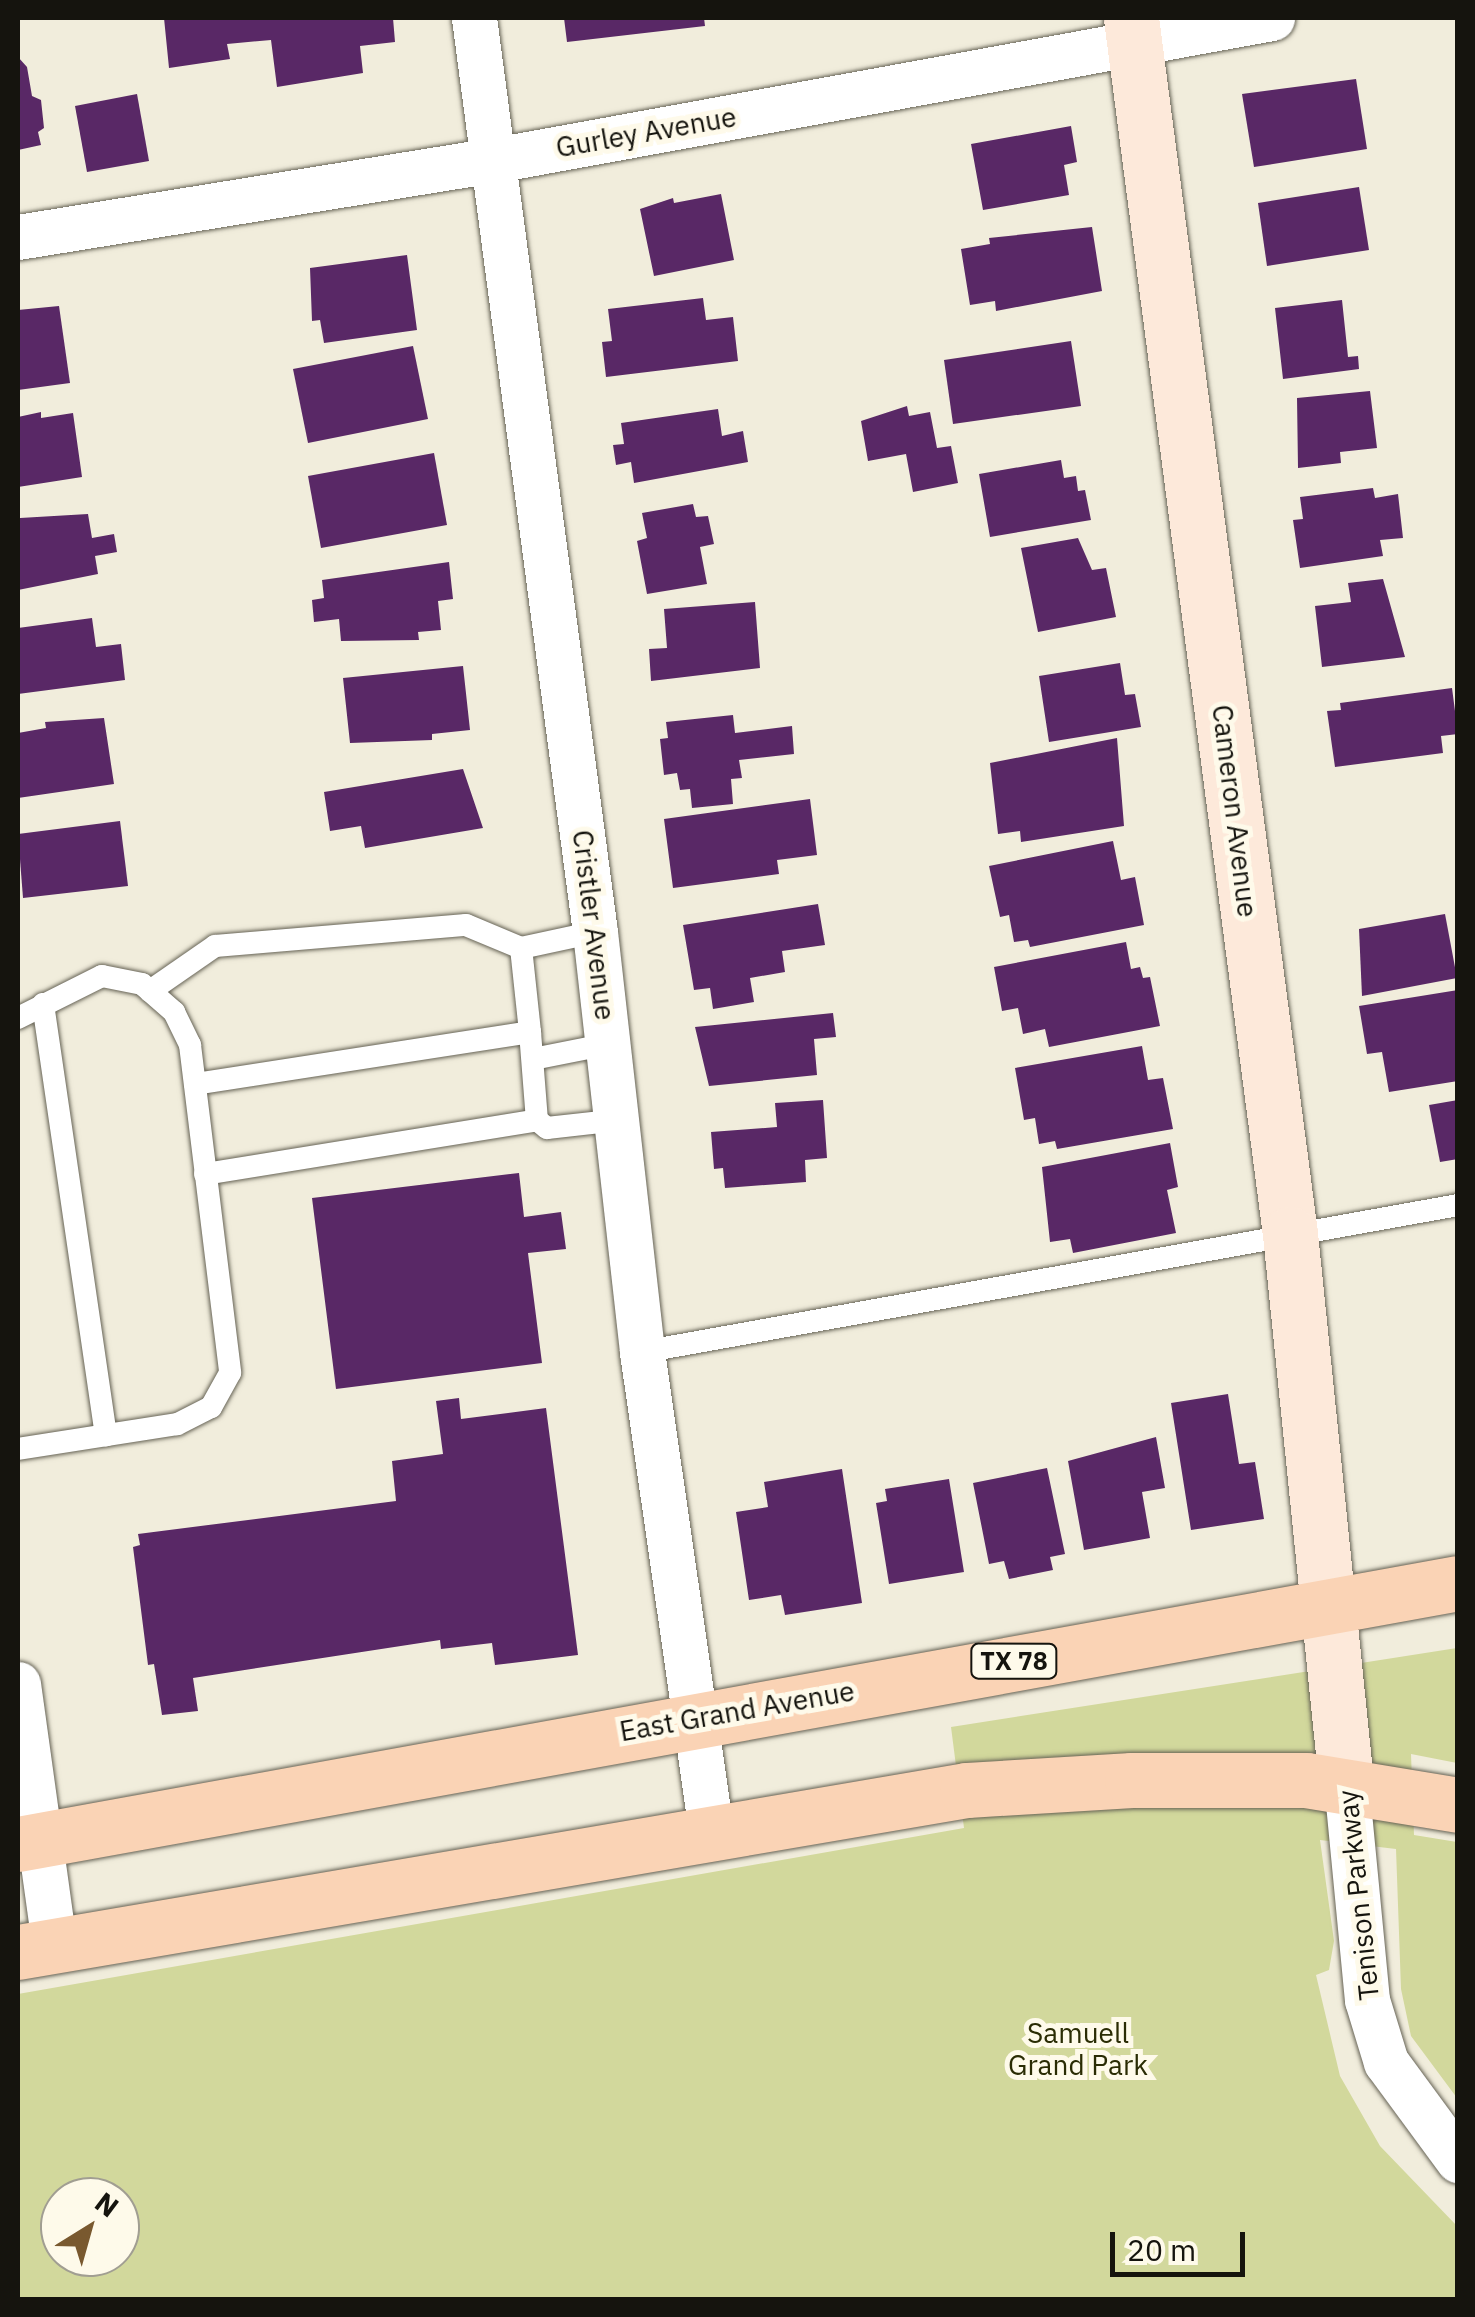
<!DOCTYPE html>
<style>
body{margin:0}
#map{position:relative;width:1475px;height:2317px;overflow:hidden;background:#f1eddc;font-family:"IBM Plex Sans",sans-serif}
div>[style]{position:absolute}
.green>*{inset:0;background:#d2d89c}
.building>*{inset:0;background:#592866}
.roads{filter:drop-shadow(0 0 2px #666355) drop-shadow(0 0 2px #666355)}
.lane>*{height:22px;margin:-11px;padding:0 11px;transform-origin:11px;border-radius:11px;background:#fff}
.street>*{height:45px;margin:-22.5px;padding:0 22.5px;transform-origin:22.5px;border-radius:22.5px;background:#fff}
.secondary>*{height:55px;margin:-27.5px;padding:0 27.5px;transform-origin:27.5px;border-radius:27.5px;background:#fde9da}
.primary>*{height:55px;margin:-27.5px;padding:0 27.5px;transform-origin:27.5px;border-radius:27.5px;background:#fad3b5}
span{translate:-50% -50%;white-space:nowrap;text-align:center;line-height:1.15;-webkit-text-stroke:10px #fefaea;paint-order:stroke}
.shield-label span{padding:2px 8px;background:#fefaea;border:2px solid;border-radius:8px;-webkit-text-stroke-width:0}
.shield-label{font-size:25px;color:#15140e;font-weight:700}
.street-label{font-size:28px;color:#15140e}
.park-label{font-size:28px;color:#2a2c04}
.frame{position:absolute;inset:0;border:20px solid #15140e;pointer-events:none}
.north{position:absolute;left:40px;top:2177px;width:100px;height:100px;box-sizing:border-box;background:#fefaea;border:2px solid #a19e92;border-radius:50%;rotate:37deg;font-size:28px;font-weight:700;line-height:40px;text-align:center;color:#15140e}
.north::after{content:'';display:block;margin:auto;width:35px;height:45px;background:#79592f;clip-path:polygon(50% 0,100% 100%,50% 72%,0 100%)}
.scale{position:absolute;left:1110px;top:2232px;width:135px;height:45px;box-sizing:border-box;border:5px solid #15140e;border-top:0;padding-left:12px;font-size:30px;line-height:35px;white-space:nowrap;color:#15140e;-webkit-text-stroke:8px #fefaea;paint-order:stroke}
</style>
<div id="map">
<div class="green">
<i style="clip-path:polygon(evenodd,1457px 1648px,1457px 1763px,1411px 1754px,1414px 1835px,1457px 1842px,1457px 2098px,1411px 2036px,1401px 1989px,1396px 1849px,1320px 1840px,1334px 1941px,1329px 1970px,1316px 1975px,1340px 2076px,1380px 2146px,1457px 2226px,1457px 2299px,18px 2300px,18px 1994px,964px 1828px,951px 1727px,1457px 1648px,60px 2197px,120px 2197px,120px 2257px,60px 2257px,60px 2197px)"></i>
</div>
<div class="building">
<i style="clip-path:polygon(164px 18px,393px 18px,395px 42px,360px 46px,363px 73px,277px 87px,271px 40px,227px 44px,230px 59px,169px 68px)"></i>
<i style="clip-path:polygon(564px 18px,704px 18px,705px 26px,567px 42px)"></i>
<i style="clip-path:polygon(18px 57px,27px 67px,32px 96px,41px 100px,44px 128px,38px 132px,41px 145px,18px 150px)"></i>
<i style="clip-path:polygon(1356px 79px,1367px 149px,1254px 167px,1242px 94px)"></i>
<i style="clip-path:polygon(137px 94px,149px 161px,87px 172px,75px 106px)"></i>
<i style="clip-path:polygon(1071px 126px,1077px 162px,1064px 165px,1069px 195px,983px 210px,971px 144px)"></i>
<i style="clip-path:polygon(1359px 187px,1369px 250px,1267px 266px,1258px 203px)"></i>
<i style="clip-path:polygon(721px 194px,734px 260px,654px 276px,640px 209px,673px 198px,674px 203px)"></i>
<i style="clip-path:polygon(1092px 227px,1102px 291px,996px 311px,995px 301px,970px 305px,961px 249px,990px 244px,989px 238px)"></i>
<i style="clip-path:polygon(407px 255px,417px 330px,324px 343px,320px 320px,312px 321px,310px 268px)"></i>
<i style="clip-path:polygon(703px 298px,706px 320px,733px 317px,738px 361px,606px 377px,602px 342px,612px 341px,608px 309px)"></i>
<i style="clip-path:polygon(1342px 300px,1348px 357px,1358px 356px,1359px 369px,1283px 379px,1275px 308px)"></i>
<i style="clip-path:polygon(59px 306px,70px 383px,18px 390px,18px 310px)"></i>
<i style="clip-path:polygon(1071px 341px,1081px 406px,953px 424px,944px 360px)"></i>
<i style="clip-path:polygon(413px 346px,428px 419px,308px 443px,293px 369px)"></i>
<i style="clip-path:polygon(1370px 391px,1377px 448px,1340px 452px,1341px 463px,1298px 468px,1297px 398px)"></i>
<i style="clip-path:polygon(907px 406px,909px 416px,930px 412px,937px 448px,951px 446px,958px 483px,913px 492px,906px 454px,868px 461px,861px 421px)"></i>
<i style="clip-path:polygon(718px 409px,722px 436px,743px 431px,748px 462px,634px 483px,631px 462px,616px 465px,613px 445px,624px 444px,621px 423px)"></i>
<i style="clip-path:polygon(41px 412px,41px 418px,73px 413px,82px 477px,18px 487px,18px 417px)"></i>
<i style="clip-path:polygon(434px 453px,447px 525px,321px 548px,308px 476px)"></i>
<i style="clip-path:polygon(1061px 460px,1064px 478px,1076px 476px,1078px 491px,1085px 490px,1091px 520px,990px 537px,979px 474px)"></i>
<i style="clip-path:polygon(1373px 488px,1375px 498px,1398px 494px,1403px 538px,1380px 540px,1383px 556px,1300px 568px,1293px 520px,1303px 519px,1300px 497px)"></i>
<i style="clip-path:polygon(693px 504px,696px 517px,708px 516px,714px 544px,700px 547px,707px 584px,647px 594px,637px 541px,647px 538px,642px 513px)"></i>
<i style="clip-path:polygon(88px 514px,92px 538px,114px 534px,117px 552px,95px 556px,98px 574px,18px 590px,20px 518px)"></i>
<i style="clip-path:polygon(1078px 538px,1092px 570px,1106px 568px,1116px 617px,1038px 632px,1021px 548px)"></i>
<i style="clip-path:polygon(449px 562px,453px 599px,438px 601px,441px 630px,418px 632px,419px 640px,341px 641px,339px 619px,314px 622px,312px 600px,324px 598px,322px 580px)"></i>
<i style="clip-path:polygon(1383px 579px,1405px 657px,1322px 667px,1315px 606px,1351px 602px,1348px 583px)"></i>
<i style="clip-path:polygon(755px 602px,760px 668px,651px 681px,649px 649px,667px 648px,664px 609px)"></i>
<i style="clip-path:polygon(92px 618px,96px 647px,121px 644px,125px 680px,18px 694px,18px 628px)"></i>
<i style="clip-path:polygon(1120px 663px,1125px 695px,1135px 694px,1141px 727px,1049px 742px,1039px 676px)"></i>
<i style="clip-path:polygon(463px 666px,470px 730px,432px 734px,432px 740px,350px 743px,343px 678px)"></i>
<i style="clip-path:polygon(1452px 688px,1458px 734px,1441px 736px,1443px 753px,1335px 767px,1327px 711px,1341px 710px,1340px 703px)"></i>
<i style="clip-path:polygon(733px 715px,735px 733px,792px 726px,794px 754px,739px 760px,742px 778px,731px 779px,733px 804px,692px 808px,690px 789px,680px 790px,677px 773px,664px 775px,660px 739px,668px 738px,666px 722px)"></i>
<i style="clip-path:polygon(104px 718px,114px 784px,18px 798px,18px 733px,46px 728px,45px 722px)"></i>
<i style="clip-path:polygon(1117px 738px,1124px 826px,1021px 842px,1020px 831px,998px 834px,990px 763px)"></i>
<i style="clip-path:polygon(463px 769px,483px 828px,365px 848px,361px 826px,330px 831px,324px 792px)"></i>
<i style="clip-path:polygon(810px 799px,817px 855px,777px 860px,779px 874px,673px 888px,664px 819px)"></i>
<i style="clip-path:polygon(120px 821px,128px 886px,23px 898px,18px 834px)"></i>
<i style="clip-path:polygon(1113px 841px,1121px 880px,1135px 877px,1144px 925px,1030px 947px,1028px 940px,1014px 942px,1009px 915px,1000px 917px,989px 866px)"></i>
<i style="clip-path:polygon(818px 904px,825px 945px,782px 951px,785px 972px,750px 978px,754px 1002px,713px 1009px,710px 988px,694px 990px,683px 925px)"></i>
<i style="clip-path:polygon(1445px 914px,1457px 978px,1362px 996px,1359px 929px)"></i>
<i style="clip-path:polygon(1126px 942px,1131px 969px,1140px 967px,1143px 978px,1150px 977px,1160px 1026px,1049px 1047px,1045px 1029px,1023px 1034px,1018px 1008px,1002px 1011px,994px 967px)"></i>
<i style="clip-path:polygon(1458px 990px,1458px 1081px,1389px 1092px,1382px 1052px,1367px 1054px,1359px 1006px)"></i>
<i style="clip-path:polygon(833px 1013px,836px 1037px,814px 1039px,817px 1075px,709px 1086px,695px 1027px)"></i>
<i style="clip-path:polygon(1142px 1046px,1148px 1080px,1163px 1078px,1173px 1129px,1057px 1149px,1055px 1141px,1039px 1144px,1035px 1118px,1024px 1120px,1015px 1068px)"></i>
<i style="clip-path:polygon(823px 1100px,827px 1158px,805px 1160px,806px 1182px,725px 1188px,723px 1168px,714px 1169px,711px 1132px,777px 1127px,775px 1103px)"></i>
<i style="clip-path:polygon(1458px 1100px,1458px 1159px,1440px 1162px,1429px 1105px)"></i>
<i style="clip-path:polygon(1170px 1143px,1178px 1187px,1167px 1190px,1176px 1233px,1073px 1253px,1070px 1239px,1050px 1242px,1042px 1167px)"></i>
<i style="clip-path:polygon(519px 1173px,524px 1217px,561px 1212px,566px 1249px,528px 1253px,542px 1363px,336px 1389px,312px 1198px)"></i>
<i style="clip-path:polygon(1228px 1394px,1239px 1464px,1255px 1462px,1264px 1519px,1191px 1530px,1171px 1403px)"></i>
<i style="clip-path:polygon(459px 1398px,461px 1419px,546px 1408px,578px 1655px,495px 1665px,492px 1643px,441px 1649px,440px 1640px,193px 1678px,198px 1711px,162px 1715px,154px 1664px,148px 1665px,133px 1547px,140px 1545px,138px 1534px,396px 1501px,392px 1461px,443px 1454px,436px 1401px)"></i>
<i style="clip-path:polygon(1156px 1437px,1165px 1488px,1142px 1492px,1150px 1538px,1084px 1550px,1068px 1461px)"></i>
<i style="clip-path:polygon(1047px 1468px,1065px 1554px,1050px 1557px,1053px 1570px,1009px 1579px,1004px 1561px,989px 1564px,973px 1483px)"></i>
<i style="clip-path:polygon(842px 1469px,862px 1603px,785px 1615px,781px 1595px,749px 1600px,736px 1512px,768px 1507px,764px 1482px)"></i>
<i style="clip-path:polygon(949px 1479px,964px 1572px,889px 1584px,876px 1503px,887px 1501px,885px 1489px)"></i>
</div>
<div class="roads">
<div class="lane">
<i style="left:150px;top:991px;width:79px;rotate:-34.7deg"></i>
<i style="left:215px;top:946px;width:252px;rotate:-4.8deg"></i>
<i style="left:466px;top:925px;width:60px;rotate:22.7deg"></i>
<i style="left:521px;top:948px;width:76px;rotate:-12.2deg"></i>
<i style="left:43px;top:1004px;width:436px;rotate:81.7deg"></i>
<i style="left:18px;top:1018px;width:94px;rotate:-26.6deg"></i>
<i style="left:102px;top:976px;width:41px;rotate:11.3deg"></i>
<i style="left:142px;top:984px;width:43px;rotate:41.2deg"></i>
<i style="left:174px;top:1012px;width:37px;rotate:64deg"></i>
<i style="left:190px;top:1045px;width:330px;rotate:83deg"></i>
<i style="left:230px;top:1373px;width:39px;rotate:119deg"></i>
<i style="left:211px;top:1407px;width:38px;rotate:153deg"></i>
<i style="left:177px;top:1424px;width:161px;rotate:171.1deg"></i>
<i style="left:530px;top:1032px;width:88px;rotate:85.5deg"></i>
<i style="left:537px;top:1120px;width:13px;rotate:39deg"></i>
<i style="left:547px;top:1128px;width:71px;rotate:-6.4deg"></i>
<i style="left:533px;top:1059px;width:77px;rotate:-11.2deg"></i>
<i style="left:195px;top:1084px;width:339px;rotate:-8.8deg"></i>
<i style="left:530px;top:1032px;width:84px;rotate:-96.1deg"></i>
<i style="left:205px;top:1174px;width:336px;rotate:-9.2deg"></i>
<i style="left:642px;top:1352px;width:829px;rotate:-10.21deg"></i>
</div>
<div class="street">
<i style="left:474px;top:18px;width:922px;rotate:82.46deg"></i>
<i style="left:595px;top:932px;width:423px;rotate:83.6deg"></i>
<i style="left:642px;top:1352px;width:485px;rotate:81.8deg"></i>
<i style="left:18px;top:237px;width:483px;rotate:-9.2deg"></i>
<i style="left:495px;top:160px;width:790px;rotate:-10.36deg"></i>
<i style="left:18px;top:1684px;width:268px;rotate:82.1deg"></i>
<i style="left:1346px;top:1782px;width:219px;rotate:84.5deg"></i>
<i style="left:1367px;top:2000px;width:65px;rotate:73deg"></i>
<i style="left:1386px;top:2062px;width:122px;rotate:53.7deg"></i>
</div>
<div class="secondary">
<i style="left:1131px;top:18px;width:1226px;rotate:82.55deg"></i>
<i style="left:1290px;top:1234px;width:551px;rotate:84.17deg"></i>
</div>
<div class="primary">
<i style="left:18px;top:1844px;width:1463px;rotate:-10.27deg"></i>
<i style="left:18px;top:1952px;width:963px;rotate:-9.69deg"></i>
<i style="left:967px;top:1790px;width:165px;rotate:-3.5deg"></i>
<i style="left:1132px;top:1780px;width:174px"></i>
<i style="left:1306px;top:1780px;width:154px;rotate:9.3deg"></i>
</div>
</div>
<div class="shield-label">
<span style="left:1014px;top:1661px">TX 78</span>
</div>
<div class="street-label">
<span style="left:646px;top:132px;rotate:-10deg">Gurley Avenue</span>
<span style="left:1235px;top:811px;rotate:83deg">Cameron Avenue</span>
<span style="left:594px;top:925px;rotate:83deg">Cristler Avenue</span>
<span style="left:737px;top:1711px;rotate:-10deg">East Grand Avenue</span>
<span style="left:1358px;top:1895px;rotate:-96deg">Tenison Parkway</span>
</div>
<div class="park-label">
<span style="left:1078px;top:2049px">Samuell<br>Grand Park</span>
</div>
<div class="frame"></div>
<div class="north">N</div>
<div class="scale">20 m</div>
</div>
